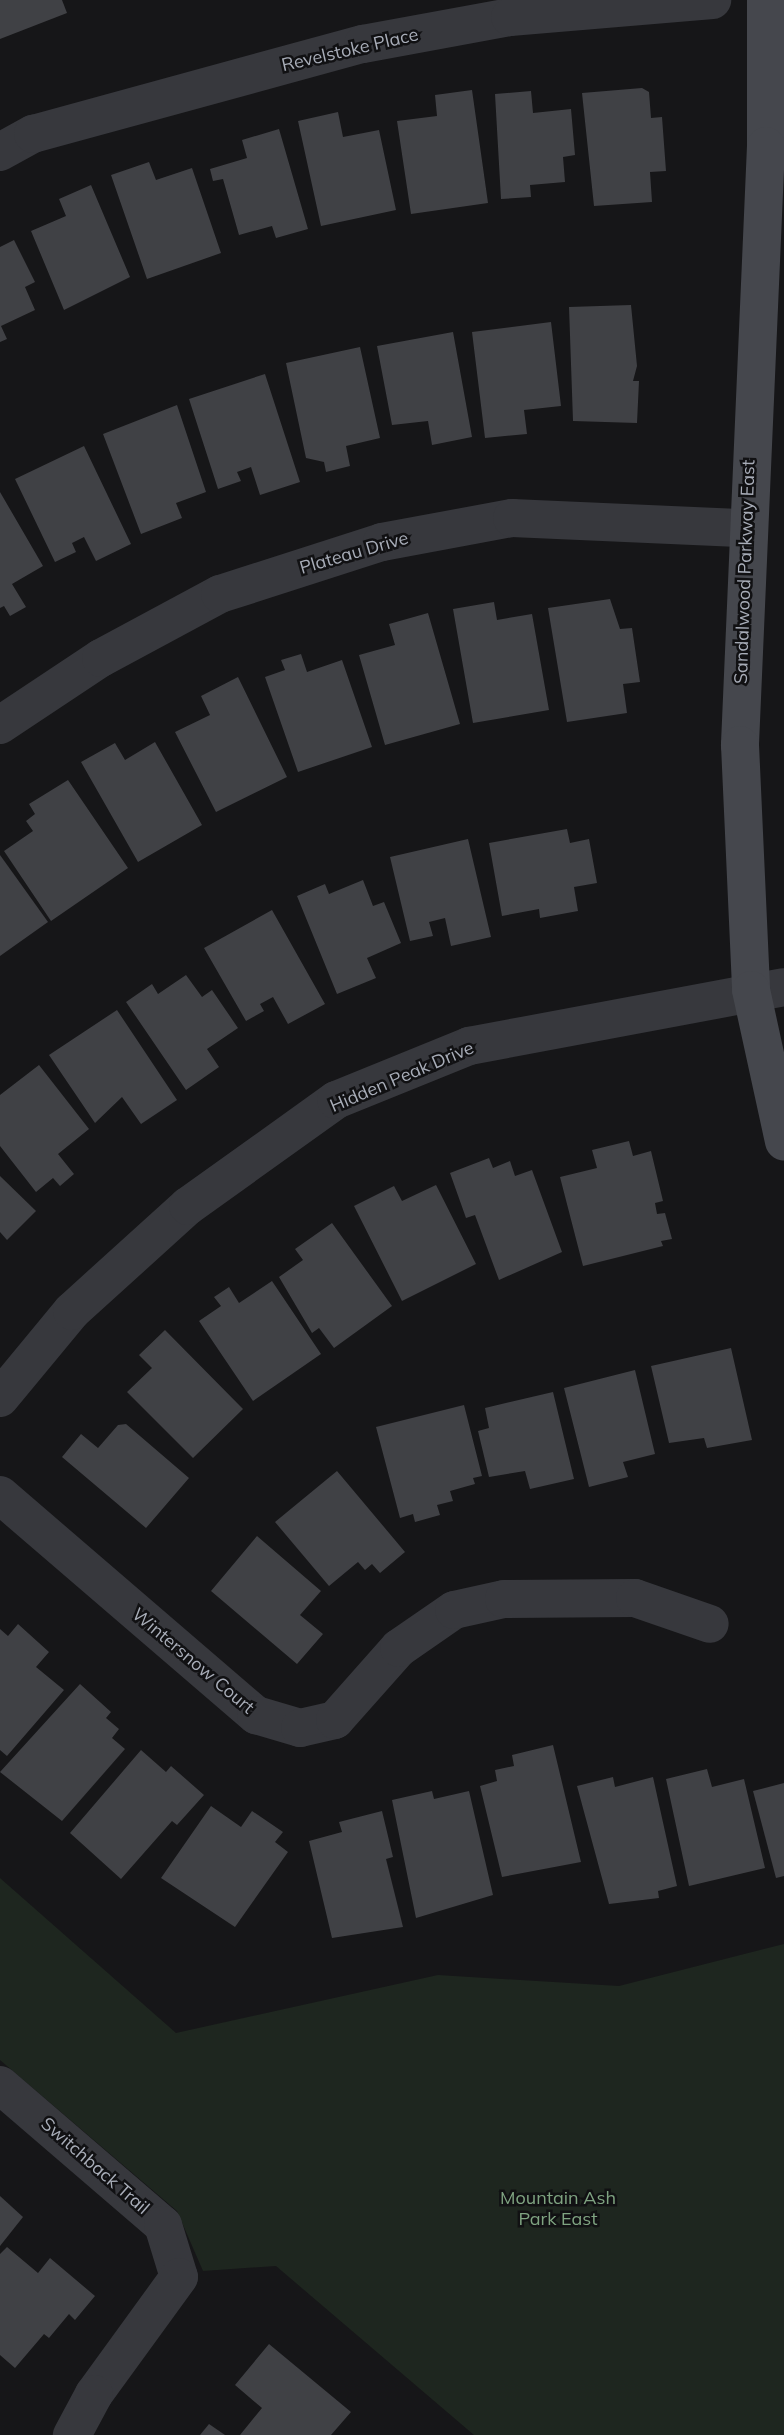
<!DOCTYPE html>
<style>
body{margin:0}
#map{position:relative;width:784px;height:2435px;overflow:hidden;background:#161618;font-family:Mulish,sans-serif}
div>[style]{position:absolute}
.green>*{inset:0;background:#1e261f}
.building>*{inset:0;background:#404145}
.minor>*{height:38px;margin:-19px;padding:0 19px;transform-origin:19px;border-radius:19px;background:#37383d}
.secondary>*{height:38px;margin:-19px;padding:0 19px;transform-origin:19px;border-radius:19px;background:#45474d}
span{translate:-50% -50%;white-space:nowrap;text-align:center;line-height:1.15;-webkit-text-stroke:5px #111113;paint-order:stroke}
.street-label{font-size:18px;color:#a8adb8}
.park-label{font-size:18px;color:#7fa381}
</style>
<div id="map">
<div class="green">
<i style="clip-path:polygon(0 1878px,176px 2033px,438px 1975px,619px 1986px,784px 1944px,784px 2435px,474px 2435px,276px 2266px,203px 2271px,177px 2211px,0 2060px)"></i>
</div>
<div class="building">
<i style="clip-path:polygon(0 0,62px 0,67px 13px,0 39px)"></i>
<i style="clip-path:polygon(642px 88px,649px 92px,651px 118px,662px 117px,666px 171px,650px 172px,652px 202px,594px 206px,582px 93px)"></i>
<i style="clip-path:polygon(472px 90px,488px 203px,411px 214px,397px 121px,437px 116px,435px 95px)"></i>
<i style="clip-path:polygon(531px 91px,533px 113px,571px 109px,575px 155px,563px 157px,565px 182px,530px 185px,531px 197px,501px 199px,495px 94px)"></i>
<i style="clip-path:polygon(338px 112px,343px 137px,379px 130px,396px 210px,321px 226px,298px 121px)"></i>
<i style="clip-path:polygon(279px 129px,308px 229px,276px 238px,272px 226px,239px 235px,223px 179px,213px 181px,210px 169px,247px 158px,242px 140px)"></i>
<i style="clip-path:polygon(149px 162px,156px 180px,192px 168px,221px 253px,147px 279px,111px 175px)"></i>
<i style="clip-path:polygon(91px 185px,130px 277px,64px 310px,31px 231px,66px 216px,59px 199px)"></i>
<i style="clip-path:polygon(14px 240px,35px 282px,25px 287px,35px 310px,1px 326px,7px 339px,0 342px,0 247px)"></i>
<i style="clip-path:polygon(631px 305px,637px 366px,633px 381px,639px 381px,637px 423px,573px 421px,569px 307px)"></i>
<i style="clip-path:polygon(551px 322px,561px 406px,524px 410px,527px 434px,485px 438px,472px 332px)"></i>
<i style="clip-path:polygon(453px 332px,472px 437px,432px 445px,428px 421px,392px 425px,377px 346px)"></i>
<i style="clip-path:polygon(360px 347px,380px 438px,346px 446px,350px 466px,326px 472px,324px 462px,306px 458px,286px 363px)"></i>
<i style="clip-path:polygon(265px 374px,300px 482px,260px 495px,251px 467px,237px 472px,241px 481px,218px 489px,189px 399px)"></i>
<i style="clip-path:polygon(177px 405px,206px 492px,176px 503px,182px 518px,141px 534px,103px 434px)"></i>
<i style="clip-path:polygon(84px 446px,131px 544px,96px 561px,84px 537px,72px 543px,76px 552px,55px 562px,15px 479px)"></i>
<i style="clip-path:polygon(0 492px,43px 566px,12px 584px,26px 607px,10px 616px,4px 606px,0 608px)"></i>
<i style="clip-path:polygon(610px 599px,620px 629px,632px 628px,640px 682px,623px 684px,627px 713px,567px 722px,548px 608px)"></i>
<i style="clip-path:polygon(494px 602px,497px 620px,532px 614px,549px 710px,473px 723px,453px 609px)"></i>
<i style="clip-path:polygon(428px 613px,460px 724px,385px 745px,359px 655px,395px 645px,389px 624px)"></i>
<i style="clip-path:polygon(301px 654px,307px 672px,342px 660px,372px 747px,298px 772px,265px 677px,285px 670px,281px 660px)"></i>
<i style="clip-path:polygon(238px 677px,287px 777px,216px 812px,175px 732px,210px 715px,201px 696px)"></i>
<i style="clip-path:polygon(155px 742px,202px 825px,138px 862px,81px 762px,115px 743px,125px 760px)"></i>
<i style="clip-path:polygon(68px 780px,128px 868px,51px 921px,4px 851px,33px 831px,26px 821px,35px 814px,29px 804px)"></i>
<i style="clip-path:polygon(567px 829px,570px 843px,589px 839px,597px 883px,574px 887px,578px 911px,540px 918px,539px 909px,502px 916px,489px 843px)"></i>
<i style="clip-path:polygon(468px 839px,491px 937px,451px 946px,445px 918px,429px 922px,433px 936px,410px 941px,390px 857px)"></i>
<i style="clip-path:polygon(0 855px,48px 922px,0 956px)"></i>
<i style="clip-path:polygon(363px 880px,373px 906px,384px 902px,401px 943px,367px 958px,376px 978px,337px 994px,297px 896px,325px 884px,329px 894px)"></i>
<i style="clip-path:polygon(272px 910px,325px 1004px,288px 1024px,273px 997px,260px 1004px,264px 1011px,246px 1021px,204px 948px)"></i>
<i style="clip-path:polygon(186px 975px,202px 997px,212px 990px,238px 1028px,207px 1049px,219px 1067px,186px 1090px,126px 1002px,152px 984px,158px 994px)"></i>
<i style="clip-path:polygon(117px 1010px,177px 1100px,141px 1124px,122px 1097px,95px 1123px,49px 1055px)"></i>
<i style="clip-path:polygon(39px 1065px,89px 1129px,58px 1154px,74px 1174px,60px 1186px,53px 1178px,36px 1192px,0 1146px,0 1095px)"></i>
<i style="clip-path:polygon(629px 1141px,633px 1156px,651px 1151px,663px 1201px,655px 1203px,657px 1214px,665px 1213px,672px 1239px,661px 1241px,663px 1246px,583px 1266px,560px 1177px,597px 1168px,592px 1150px)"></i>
<i style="clip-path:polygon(489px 1158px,493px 1168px,510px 1161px,515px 1176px,532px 1170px,562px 1252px,499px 1280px,475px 1215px,466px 1218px,450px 1173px)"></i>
<i style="clip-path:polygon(0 1176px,36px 1211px,7px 1240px,0 1232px)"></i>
<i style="clip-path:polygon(436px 1185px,476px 1264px,402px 1301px,354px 1206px,394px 1186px,402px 1201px)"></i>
<i style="clip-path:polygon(332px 1223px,392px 1306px,334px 1348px,319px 1328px,312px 1333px,279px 1277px,303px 1260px,295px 1249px)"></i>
<i style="clip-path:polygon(272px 1281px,321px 1354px,253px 1401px,199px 1321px,221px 1306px,214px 1297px,229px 1287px,239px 1303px)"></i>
<i style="clip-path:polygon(165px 1330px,243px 1409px,193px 1458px,127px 1392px,152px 1368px,139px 1355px)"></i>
<i style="clip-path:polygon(731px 1348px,752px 1440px,707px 1448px,704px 1438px,669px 1443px,651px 1366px)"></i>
<i style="clip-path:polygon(635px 1370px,655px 1454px,623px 1462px,628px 1477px,589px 1487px,564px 1388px)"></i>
<i style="clip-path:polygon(553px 1392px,574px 1479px,530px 1489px,525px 1471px,489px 1477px,478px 1431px,489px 1428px,485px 1408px)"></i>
<i style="clip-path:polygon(464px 1405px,482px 1476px,473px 1478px,475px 1484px,450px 1491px,453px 1501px,437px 1505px,440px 1515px,415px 1522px,413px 1514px,400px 1518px,376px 1427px)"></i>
<i style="clip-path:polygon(126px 1424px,189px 1478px,146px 1528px,62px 1457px,81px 1434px,98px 1448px,118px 1425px)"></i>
<i style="clip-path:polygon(337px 1471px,405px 1552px,380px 1573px,372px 1564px,365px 1570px,358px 1562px,329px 1586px,275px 1522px)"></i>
<i style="clip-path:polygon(257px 1536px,321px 1591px,300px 1615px,323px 1634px,297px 1664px,211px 1591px)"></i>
<i style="clip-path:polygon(18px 1624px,49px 1652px,36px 1667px,64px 1690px,7px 1756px,0 1750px,0 1629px,8px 1636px)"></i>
<i style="clip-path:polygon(80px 1684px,111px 1712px,106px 1718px,119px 1729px,112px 1738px,125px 1749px,62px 1821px,0 1772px)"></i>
<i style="clip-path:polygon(553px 1745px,581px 1862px,502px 1877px,480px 1786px,497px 1781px,495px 1770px,514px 1766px,512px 1755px)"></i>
<i style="clip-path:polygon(141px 1750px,166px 1772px,171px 1766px,204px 1795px,177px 1825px,172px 1821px,121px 1879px,70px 1833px)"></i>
<i style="clip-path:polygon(707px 1769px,712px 1787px,744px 1779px,765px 1868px,689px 1886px,666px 1779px)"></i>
<i style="clip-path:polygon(613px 1777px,615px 1787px,653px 1777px,677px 1886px,658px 1891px,659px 1898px,609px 1904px,577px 1786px)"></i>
<i style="clip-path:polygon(784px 1783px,784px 1876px,776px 1878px,753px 1791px)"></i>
<i style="clip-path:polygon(432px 1791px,434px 1799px,469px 1791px,493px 1895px,416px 1918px,392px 1800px)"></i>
<i style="clip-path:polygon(211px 1806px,241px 1827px,252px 1811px,283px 1832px,275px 1842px,288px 1852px,235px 1927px,161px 1878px)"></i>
<i style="clip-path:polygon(382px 1811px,393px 1857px,386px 1859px,403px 1927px,332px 1938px,309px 1841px,342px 1832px,339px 1822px)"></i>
<i style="clip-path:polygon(0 2196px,23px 2217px,0 2246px)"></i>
<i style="clip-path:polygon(7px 2247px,38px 2273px,50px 2258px,95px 2296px,75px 2320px,69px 2314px,49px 2338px,44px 2334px,15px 2368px,0 2355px,0 2254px)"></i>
<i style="clip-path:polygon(269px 2344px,351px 2412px,331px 2435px,240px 2435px,262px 2408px,235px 2385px)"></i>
<i style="clip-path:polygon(209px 2424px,225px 2435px,200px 2435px)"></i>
</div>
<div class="minor">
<i style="left:0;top:152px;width:38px;rotate:-29deg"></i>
<i style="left:33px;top:134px;width:342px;rotate:-15.3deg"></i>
<i style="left:363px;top:44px;width:149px;rotate:-10.4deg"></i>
<i style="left:510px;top:17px;width:203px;rotate:-4.8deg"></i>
<i style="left:0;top:725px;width:121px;rotate:-33.6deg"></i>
<i style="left:101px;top:658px;width:135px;rotate:-28.3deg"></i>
<i style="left:220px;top:594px;width:170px;rotate:-17.8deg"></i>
<i style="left:382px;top:542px;width:132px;rotate:-10.5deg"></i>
<i style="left:512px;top:518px;width:233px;rotate:2.5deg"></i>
<i style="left:0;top:1398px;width:113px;rotate:-50.4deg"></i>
<i style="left:72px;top:1311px;width:156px;rotate:-42.2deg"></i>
<i style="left:188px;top:1206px;width:182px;rotate:-35.6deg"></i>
<i style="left:336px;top:1100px;width:144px;rotate:-22.1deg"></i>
<i style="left:469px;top:1046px;width:320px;rotate:-10.6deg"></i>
<i style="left:0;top:1495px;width:338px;rotate:40.7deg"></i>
<i style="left:256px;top:1715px;width:46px;rotate:16.5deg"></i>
<i style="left:300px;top:1728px;width:36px;rotate:-13deg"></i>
<i style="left:335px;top:1720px;width:96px;rotate:-48.4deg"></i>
<i style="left:399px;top:1648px;width:67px;rotate:-34.6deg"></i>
<i style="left:454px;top:1610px;width:51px;rotate:-12.4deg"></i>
<i style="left:504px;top:1599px;width:131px;rotate:-0.4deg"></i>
<i style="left:635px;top:1598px;width:79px;rotate:19.1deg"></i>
<i style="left:0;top:2085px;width:215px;rotate:40.7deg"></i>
<i style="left:163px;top:2225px;width:54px;rotate:72.9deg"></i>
<i style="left:179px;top:2277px;width:145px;rotate:126deg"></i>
<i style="left:94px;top:2394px;width:47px;rotate:118.2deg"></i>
</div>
<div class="secondary">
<i style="left:766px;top:0;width:146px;rotate:90deg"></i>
<i style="left:766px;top:146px;width:600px;rotate:92.49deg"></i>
<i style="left:740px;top:745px;width:245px;rotate:87.4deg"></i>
<i style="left:751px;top:990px;width:155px;rotate:77.7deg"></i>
</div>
<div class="street-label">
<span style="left:350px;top:50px;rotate:-13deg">Revelstoke Place</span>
<span style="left:354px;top:553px;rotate:-16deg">Plateau Drive</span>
<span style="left:745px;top:572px;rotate:-88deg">Sandalwood Parkway East</span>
<span style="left:402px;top:1077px;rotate:-23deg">Hidden Peak Drive</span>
<span style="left:193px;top:1661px;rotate:40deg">Wintersnow Court</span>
<span style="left:95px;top:2166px;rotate:41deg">Switchback Trail</span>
</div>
<div class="park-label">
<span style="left:558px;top:2209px">Mountain Ash<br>Park East</span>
</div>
</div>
